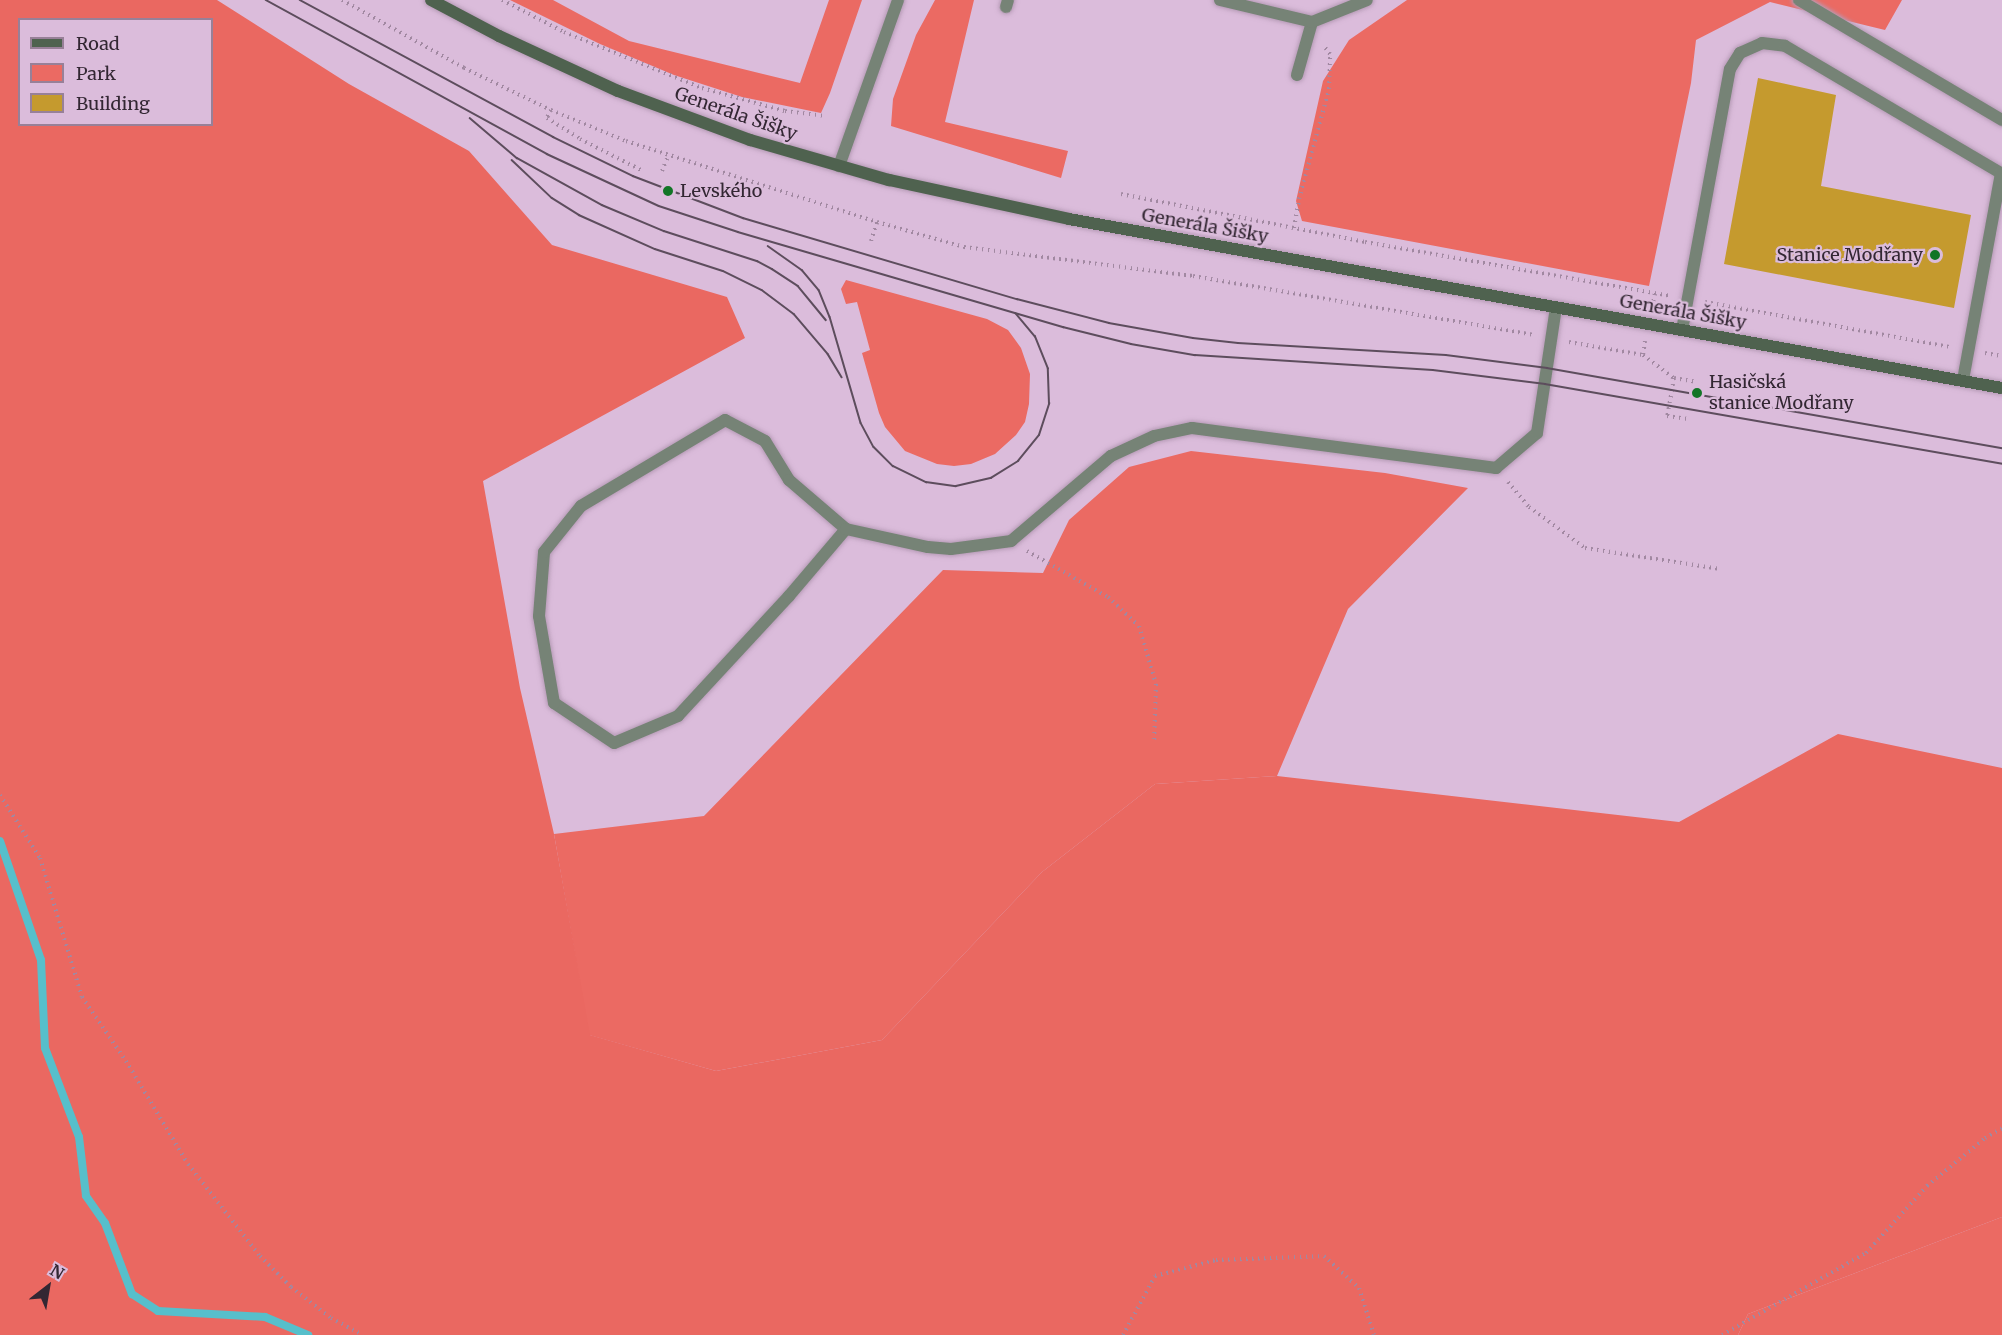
<!DOCTYPE html>
<meta charset="utf-8">
<style>
body{margin:0}
#map{position:relative;width:2002px;height:1335px;overflow:hidden;background:#dbbcdb;font-family:Merriweather,serif}
div>[style]{position:absolute}
.green>*{inset:0;background:#eb6a63}
.forest>*{inset:0;background:#ea6861}
.stream>*{height:8px;margin:-4px;padding:0 4px;transform-origin:4px;border-radius:4px;background:#57bfcb}
.building>*{inset:0;background:#c59a2e}
.path>*{height:4px;margin-top:-2px;transform-origin:0;background:repeating-linear-gradient(90deg,#a188a1 0 1.5px,transparent 0 6px)}
.roads{filter:drop-shadow(0 0 2px #b69bb6) drop-shadow(0 0 2px #b69bb6)}
.service>*{height:12px;margin:-6px;padding:0 6px;transform-origin:6px;border-radius:6px;background:#768376}
.minor>*{height:12px;margin:-6px;padding:0 6px;transform-origin:6px;border-radius:6px;background:#768376}
.secondary>*{height:12px;margin:-6px;padding:0 6px;transform-origin:6px;border-radius:6px;background:#4f624f}
.tram>*{height:1.5px;margin:-0.75px;padding:0 0.75px;transform-origin:0.75px;border-radius:0.75px;background:#5d4d5d}
.dots>*{width:16px;height:16px;translate:-50% -50%;box-sizing:border-box;border:3px solid #dbbcdb;border-radius:50%}
span{translate:-50% -50%;white-space:nowrap;text-align:center;line-height:1.15;-webkit-text-stroke:4.5px #dbbcdb;paint-order:stroke}
.street-label{font-size:18px;color:#332733}
.poi-label{font-size:18px;color:#332733}
.left{translate:0 -50%;text-align:left}
.right{translate:-100% -50%;text-align:right}
.legend{position:absolute;left:18px;top:18px;width:195px;height:108px;box-sizing:border-box;background:#dbbcdb;border:2px solid #988098;margin:0;padding:8px 10px;list-style:none;font-size:18px;color:#332733}
.legend li{display:flex;align-items:center;gap:12px;height:30px}
.legend b{width:30px;border:2px solid #988098}
.north{position:absolute;left:18px;top:1257px;width:60px;height:60px;-webkit-text-stroke:4px #dbbcdb;paint-order:stroke;rotate:31deg;font-size:16px;font-weight:700;line-height:24px;text-align:center;color:#332733}
.north::after{content:'';display:block;margin:auto;width:21px;height:27px;background:#332733;clip-path:polygon(50% 0,100% 100%,50% 72%,0 100%)}
</style>
<div id="map">
<div class="green">
<i style="clip-path:polygon(510px 0,553px 0,629px 41px,800px 83px,829px 0,862px 0,830px 93px,821px 113px,742px 97px,674px 75px,600px 44px)"></i>
<i style="clip-path:polygon(935px 0,974px 0,945px 122px,1068px 151px,1061px 178px,891px 126px,893px 99px,916px 35px)"></i>
<i style="clip-path:polygon(1407px 0,1902px 0,1885px 30px,1770px 2px,1696px 40px,1691px 83px,1649px 286px,1302px 221px,1296px 201px,1323px 81px,1349px 40px)"></i>
<i style="clip-path:polygon(846px 280px,987px 319px,1008px 330px,1021px 348px,1030px 374px,1029px 404px,1025px 422px,1016px 435px,995px 454px,971px 464px,954px 466px,937px 464px,905px 451px,885px 427px,879px 413px,862px 353px,870px 350px,857px 302px,846px 304px,841px 289px)"></i>
<i style="clip-path:polygon(1191px 451px,1385px 473px,1468px 488px,1348px 609px,1277px 776px,1155px 784px,1042px 872px,882px 1040px,716px 1071px,589px 1035px,554px 834px,704px 816px,943px 570px,1043px 573px,1069px 520px,1129px 467px)"></i>
<i style="clip-path:polygon(2002px 1217px,2002px 1335px,1738px 1335px,1748px 1314px)"></i>
</div>
<div class="forest">
<i style="clip-path:polygon(evenodd,0 0,217px 0,349px 84px,469px 151px,552px 245px,727px 297px,745px 338px,483px 481px,520px 688px,554px 834px,590px 1035px,716px 1071px,882px 1040px,1042px 872px,1155px 784px,1277px 776px,1679px 822px,1838px 734px,2002px 768px,2002px 1217px,1748px 1314px,1738px 1335px,0 1335px,0 0,20px 20px,212px 20px,212px 124px,20px 124px,20px 20px)"></i>
</div>
<div class="stream">
<i style="left:0;top:841px;width:126px;rotate:71deg"></i>
<i style="left:41px;top:960px;width:88px;rotate:87.4deg"></i>
<i style="left:45px;top:1048px;width:95px;rotate:69.1deg"></i>
<i style="left:79px;top:1137px;width:59px;rotate:83.2deg"></i>
<i style="left:86px;top:1196px;width:33px;rotate:55deg"></i>
<i style="left:105px;top:1223px;width:76px;rotate:69.2deg"></i>
<i style="left:132px;top:1294px;width:31px;rotate:33deg"></i>
<i style="left:158px;top:1311px;width:107px;rotate:3.2deg"></i>
<i style="left:265px;top:1317px;width:47px;rotate:22.7deg"></i>
</div>
<div class="building">
<i style="clip-path:polygon(1758px 78px,1836px 95px,1821px 186px,1971px 215px,1954px 308px,1724px 264px)"></i>
</div>
<div class="path">
<i style="left:342px;top:0;width:140px;rotate:29.1deg"></i>
<i style="left:464px;top:68px;width:97px;rotate:25.8deg"></i>
<i style="left:551px;top:110px;width:81px;rotate:22.5deg"></i>
<i style="left:626px;top:141px;width:264px;rotate:17.9deg"></i>
<i style="left:877px;top:222px;width:91px;rotate:16deg"></i>
<i style="left:964px;top:247px;width:231px;rotate:7.2deg"></i>
<i style="left:1193px;top:276px;width:345px;rotate:9.8deg"></i>
<i style="left:502px;top:0;width:70px;rotate:27.3deg"></i>
<i style="left:564px;top:32px;width:149px;rotate:22.1deg"></i>
<i style="left:702px;top:88px;width:86px;rotate:15.5deg"></i>
<i style="left:785px;top:111px;width:38px;rotate:7deg"></i>
<i style="left:551px;top:110px;width:9px;rotate:117deg"></i>
<i style="left:547px;top:118px;width:39px;rotate:32deg"></i>
<i style="left:580px;top:139px;width:71px;rotate:26.9deg"></i>
<i style="left:662px;top:171px;width:16px;rotate:-68deg"></i>
<i style="left:1121px;top:194px;width:249px;rotate:11.1deg"></i>
<i style="left:1365px;top:242px;width:311px;rotate:10deg"></i>
<i style="left:1294px;top:228px;width:29px;rotate:-80deg"></i>
<i style="left:1299px;top:199px;width:114px;rotate:-74.7deg"></i>
<i style="left:1329px;top:89px;width:35px;rotate:-88deg"></i>
<i style="left:1330px;top:54px;width:10px;rotate:-127deg"></i>
<i style="left:871px;top:241px;width:20px;rotate:-72deg"></i>
<i style="left:1705px;top:302px;width:250px;rotate:10.4deg"></i>
<i style="left:1652px;top:307px;width:14px;rotate:-78deg"></i>
<i style="left:1645px;top:341px;width:14px;rotate:98deg"></i>
<i style="left:1643px;top:355px;width:39px;rotate:37deg"></i>
<i style="left:1674px;top:378px;width:22px;rotate:10deg"></i>
<i style="left:1569px;top:342px;width:75px;rotate:10deg"></i>
<i style="left:1985px;top:353px;width:17px;rotate:10deg"></i>
<i style="left:1674px;top:378px;width:39px;rotate:100deg"></i>
<i style="left:1667px;top:416px;width:21px;rotate:8deg"></i>
<i style="left:1508px;top:482px;width:33px;rotate:50deg"></i>
<i style="left:1529px;top:507px;width:69px;rotate:36.2deg"></i>
<i style="left:1585px;top:548px;width:137px;rotate:8.8deg"></i>
<i style="left:1027px;top:551px;width:93px;rotate:29.6deg"></i>
<i style="left:1108px;top:597px;width:42px;rotate:43.1deg"></i>
<i style="left:1139px;top:626px;width:60px;rotate:73.7deg"></i>
<i style="left:1156px;top:684px;width:59px;rotate:91.9deg"></i>
<i style="left:0;top:795px;width:75px;rotate:57.6deg"></i>
<i style="left:40px;top:858px;width:145px;rotate:73.2deg"></i>
<i style="left:82px;top:997px;width:78px;rotate:55.5deg"></i>
<i style="left:126px;top:1061px;width:120px;rotate:59deg"></i>
<i style="left:188px;top:1164px;width:117px;rotate:52deg"></i>
<i style="left:260px;top:1256px;width:44px;rotate:45deg"></i>
<i style="left:291px;top:1287px;width:51px;rotate:37.8deg"></i>
<i style="left:331px;top:1318px;width:36px;rotate:28deg"></i>
<i style="left:1123px;top:1335px;width:67px;rotate:-61.5deg"></i>
<i style="left:1155px;top:1276px;width:63px;rotate:-14.7deg"></i>
<i style="left:1216px;top:1260px;width:108px;rotate:-2.1deg"></i>
<i style="left:1324px;top:1256px;width:47px;rotate:42.4deg"></i>
<i style="left:1359px;top:1288px;width:49px;rotate:72.3deg"></i>
<i style="left:1722px;top:1335px;width:166px;rotate:-29.7deg"></i>
<i style="left:1866px;top:1253px;width:91px;rotate:-47.7deg"></i>
<i style="left:1927px;top:1186px;width:75px;rotate:-39.6deg"></i>
<i style="left:1985px;top:1138px;width:20px;rotate:-30deg"></i>
</div>
<div class="roads">
<div class="service">
<i style="left:1799px;top:0;width:236px;rotate:30.6deg"></i>
<i style="left:1006px;top:7px;width:7px;rotate:-74deg"></i>
<i style="left:1297px;top:75px;width:55px;rotate:-74.2deg"></i>
<i style="left:1682px;top:330px;width:265px;rotate:-79.6deg"></i>
<i style="left:1730px;top:69px;width:19px;rotate:-58deg"></i>
<i style="left:1740px;top:53px;width:24px;rotate:-24deg"></i>
<i style="left:1762px;top:43px;width:23px;rotate:7deg"></i>
<i style="left:1785px;top:46px;width:251px;rotate:30.5deg"></i>
<i style="left:2001px;top:173px;width:211px;rotate:100.4deg"></i>
<i style="left:846px;top:529px;width:88px;rotate:130.4deg"></i>
<i style="left:789px;top:596px;width:163px;rotate:132.8deg"></i>
<i style="left:678px;top:716px;width:69px;rotate:157.1deg"></i>
<i style="left:614px;top:743px;width:72px;rotate:-146.3deg"></i>
<i style="left:554px;top:703px;width:88px;rotate:-99.8deg"></i>
<i style="left:539px;top:616px;width:64px;rotate:-85.5deg"></i>
<i style="left:544px;top:552px;width:59px;rotate:-51.2deg"></i>
<i style="left:581px;top:506px;width:168px;rotate:-30.8deg"></i>
<i style="left:725px;top:420px;width:45px;rotate:27.7deg"></i>
<i style="left:765px;top:441px;width:46px;rotate:58.4deg"></i>
<i style="left:789px;top:480px;width:75px;rotate:40.7deg"></i>
<i style="left:846px;top:529px;width:84px;rotate:12.4deg"></i>
<i style="left:928px;top:547px;width:23px;rotate:5deg"></i>
<i style="left:951px;top:549px;width:61px;rotate:-7.6deg"></i>
<i style="left:1011px;top:541px;width:131px;rotate:-40.4deg"></i>
<i style="left:1111px;top:456px;width:47px;rotate:-24.9deg"></i>
<i style="left:1154px;top:436px;width:39px;rotate:-12deg"></i>
<i style="left:1192px;top:428px;width:307px;rotate:7.5deg"></i>
<i style="left:1496px;top:468px;width:54px;rotate:-40.5deg"></i>
<i style="left:1537px;top:433px;width:126px;rotate:-81.4deg"></i>
</div>
<div class="minor">
<i style="left:1220px;top:0;width:95px;rotate:13.4deg"></i>
<i style="left:1312px;top:22px;width:59px;rotate:-21.8deg"></i>
<i style="left:839px;top:166px;width:176px;rotate:-70.4deg"></i>
</div>
<div class="secondary">
<i style="left:431px;top:0;width:77px;rotate:27.9deg"></i>
<i style="left:499px;top:36px;width:131px;rotate:24.8deg"></i>
<i style="left:618px;top:91px;width:141px;rotate:20.4deg"></i>
<i style="left:750px;top:140px;width:145px;rotate:16.1deg"></i>
<i style="left:889px;top:180px;width:184px;rotate:12.2deg"></i>
<i style="left:1069px;top:219px;width:948px;rotate:10.27deg"></i>
</div>
</div>
<div class="tram">
<i style="left:266px;top:0;width:320px;rotate:28.7deg"></i>
<i style="left:547px;top:154px;width:123px;rotate:24.9deg"></i>
<i style="left:659px;top:206px;width:83px;rotate:18.2deg"></i>
<i style="left:738px;top:232px;width:339px;rotate:16.3deg"></i>
<i style="left:1063px;top:327px;width:70px;rotate:14deg"></i>
<i style="left:1131px;top:344px;width:65px;rotate:9.8deg"></i>
<i style="left:1195px;top:355px;width:238px;rotate:3.6deg"></i>
<i style="left:1433px;top:370px;width:113px;rotate:7.1deg"></i>
<i style="left:1545px;top:384px;width:464px;rotate:9.9deg"></i>
<i style="left:300px;top:0;width:288px;rotate:28.4deg"></i>
<i style="left:553px;top:137px;width:89px;rotate:26deg"></i>
<i style="left:633px;top:176px;width:118px;rotate:20.9deg"></i>
<i style="left:743px;top:218px;width:286px;rotate:16.5deg"></i>
<i style="left:1017px;top:299px;width:95px;rotate:14.6deg"></i>
<i style="left:1109px;top:323px;width:85px;rotate:10.1deg"></i>
<i style="left:1193px;top:338px;width:45px;rotate:6.3deg"></i>
<i style="left:1238px;top:343px;width:208px;rotate:3.3deg"></i>
<i style="left:1446px;top:355px;width:102px;rotate:7.3deg"></i>
<i style="left:1547px;top:368px;width:462px;rotate:10deg"></i>
<i style="left:470px;top:118px;width:62px;rotate:40.4deg"></i>
<i style="left:517px;top:158px;width:97px;rotate:28.9deg"></i>
<i style="left:602px;top:205px;width:67px;rotate:22.8deg"></i>
<i style="left:664px;top:231px;width:98px;rotate:17.9deg"></i>
<i style="left:757px;top:261px;width:17px;rotate:28deg"></i>
<i style="left:772px;top:269px;width:31px;rotate:33deg"></i>
<i style="left:798px;top:286px;width:44px;rotate:50.5deg"></i>
<i style="left:512px;top:160px;width:55px;rotate:43.5deg"></i>
<i style="left:552px;top:198px;width:32px;rotate:32deg"></i>
<i style="left:579px;top:215px;width:83px;rotate:24.1deg"></i>
<i style="left:655px;top:249px;width:71px;rotate:17.9deg"></i>
<i style="left:723px;top:271px;width:43px;rotate:26deg"></i>
<i style="left:762px;top:290px;width:40px;rotate:37deg"></i>
<i style="left:794px;top:314px;width:52px;rotate:49.6deg"></i>
<i style="left:828px;top:354px;width:27px;rotate:59deg"></i>
<i style="left:768px;top:246px;width:42px;rotate:35.2deg"></i>
<i style="left:802px;top:270px;width:26px;rotate:50deg"></i>
<i style="left:819px;top:290px;width:29px;rotate:68deg"></i>
<i style="left:830px;top:317px;width:110px;rotate:73.7deg"></i>
<i style="left:861px;top:423px;width:27px;rotate:62deg"></i>
<i style="left:874px;top:447px;width:27px;rotate:45deg"></i>
<i style="left:893px;top:466px;width:37px;rotate:26deg"></i>
<i style="left:926px;top:482px;width:30px;rotate:8deg"></i>
<i style="left:956px;top:486px;width:36px;rotate:-13deg"></i>
<i style="left:991px;top:478px;width:32px;rotate:-32deg"></i>
<i style="left:1018px;top:461px;width:33px;rotate:-51deg"></i>
<i style="left:1039px;top:435px;width:33px;rotate:-72deg"></i>
<i style="left:1049px;top:404px;width:35px;rotate:-92deg"></i>
<i style="left:1048px;top:369px;width:35px;rotate:-112deg"></i>
<i style="left:1035px;top:337px;width:30px;rotate:-130deg"></i>
</div>
<div class="dots">
<i style="left:668px;top:191px;background:#127526"></i>
<i style="left:1935px;top:255px;background:#127526"></i>
<i style="left:1697px;top:393px;background:#127526"></i>
</div>
<div class="street-label">
<span style="left:736px;top:114px;rotate:19deg">Generála Šišky</span>
<span style="left:1205px;top:226px;rotate:10deg">Generála Šišky</span>
<span style="left:1683px;top:312px;rotate:10deg">Generála Šišky</span>
</div>
<div class="poi-label">
<span class="left" style="left:680px;top:191px">Levského</span>
<span class="right" style="left:1923px;top:255px">Stanice Modřany</span>
<span class="left" style="left:1709px;top:393px">Hasičská<br>stanice Modřany</span>
</div>
<ul class="legend">
<li><b style="height:8px;background:#4f624f"></b>Road</li>
<li><b style="height:16px;background:#eb6a63"></b>Park</li>
<li><b style="height:16px;background:#c59a2e"></b>Building</li>
</ul>
<div class="north">N</div>
</div>
